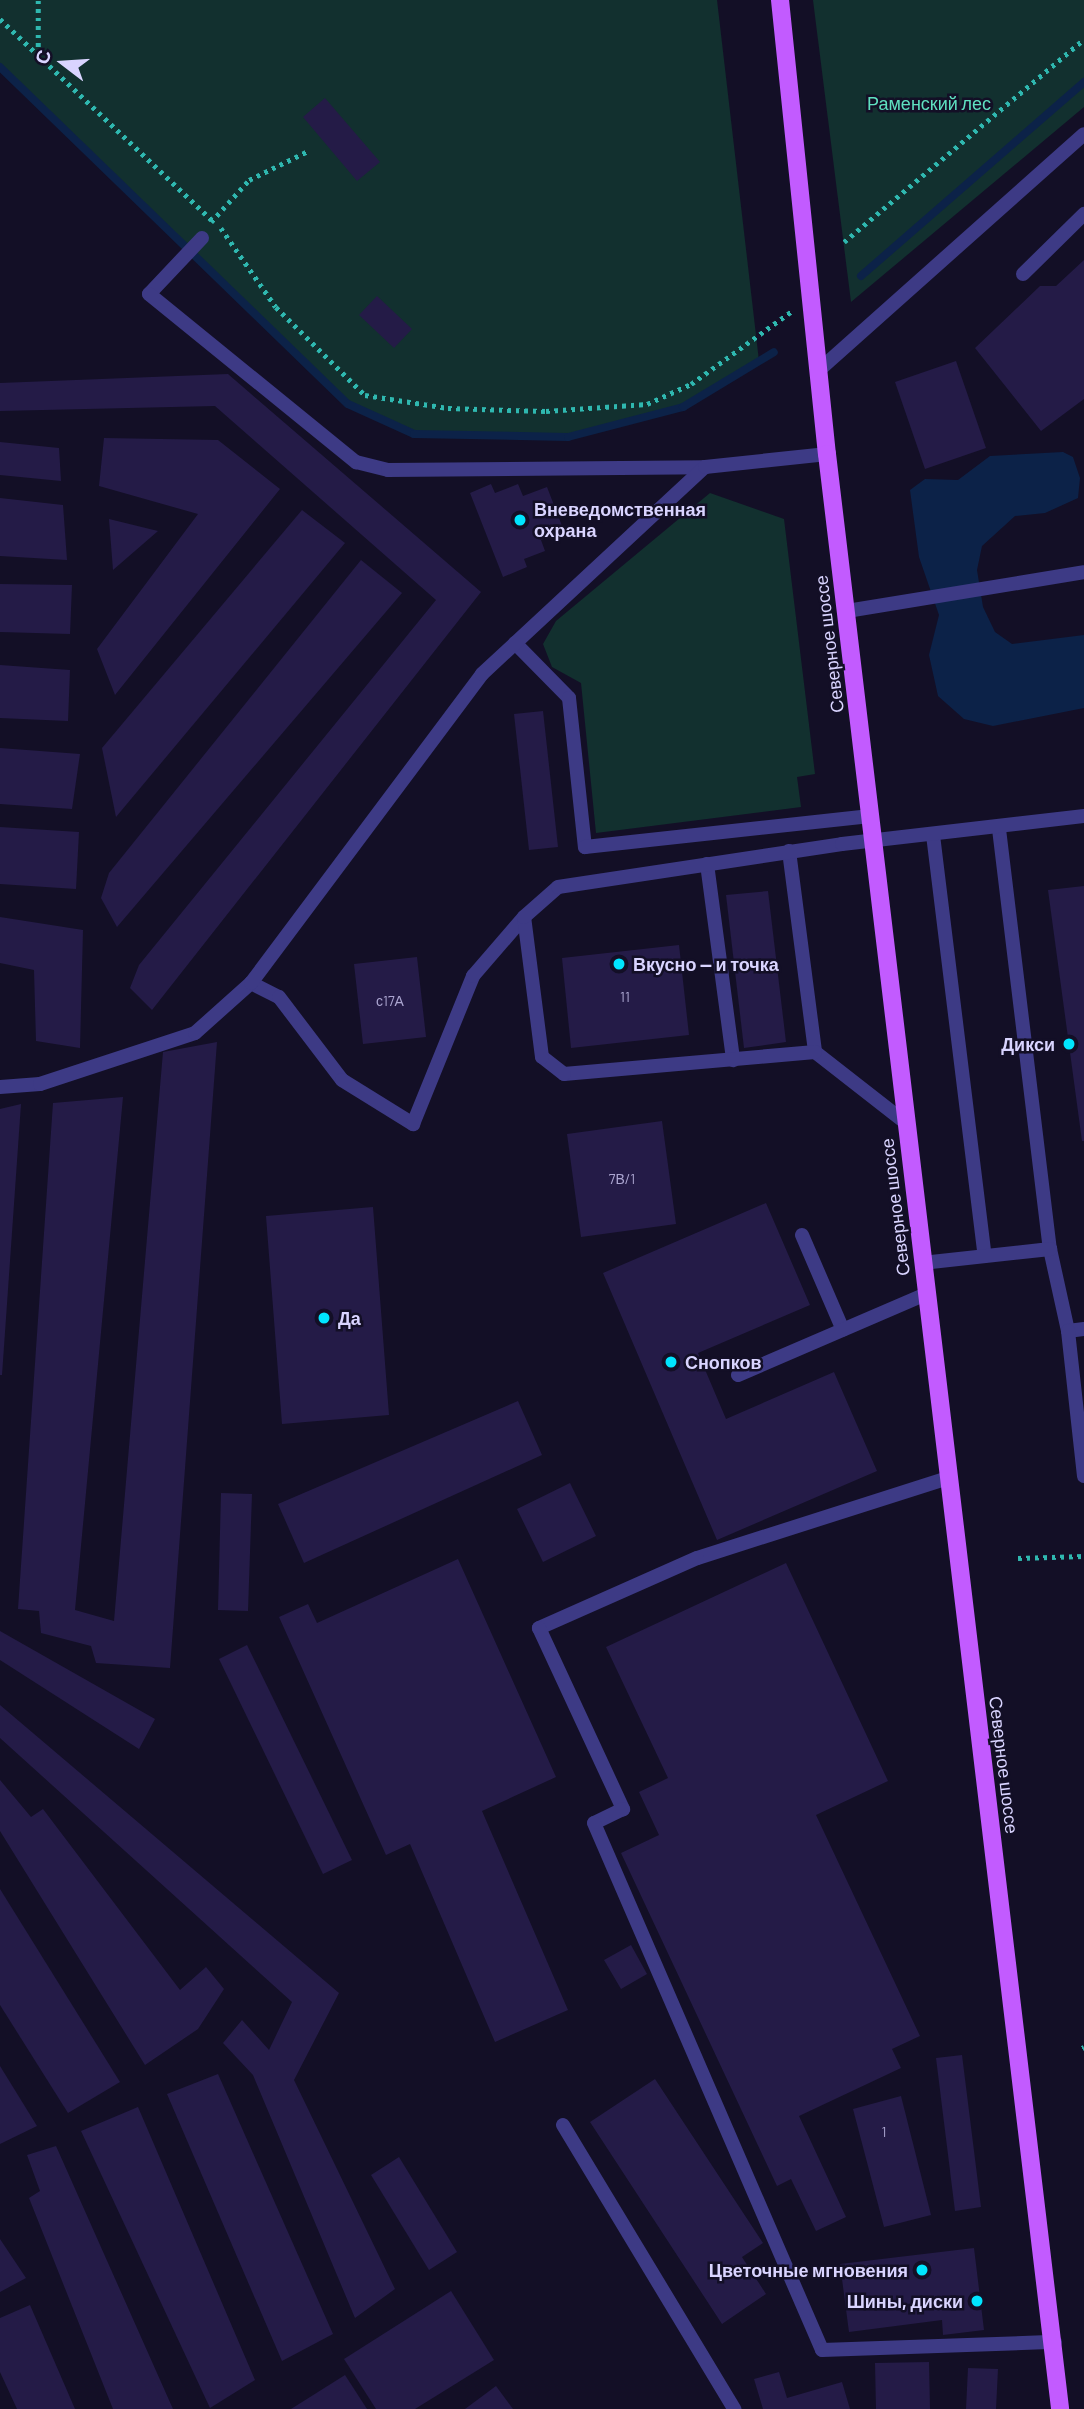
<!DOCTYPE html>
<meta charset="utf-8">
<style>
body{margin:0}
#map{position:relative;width:1084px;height:2409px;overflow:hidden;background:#130f26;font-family:Barlow,sans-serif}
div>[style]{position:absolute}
.green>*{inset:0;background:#12302f}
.water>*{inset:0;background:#0c2248}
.stream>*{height:8px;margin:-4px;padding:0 4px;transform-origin:4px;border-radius:4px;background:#0c2248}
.building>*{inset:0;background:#241b47}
.path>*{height:4.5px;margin-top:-2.25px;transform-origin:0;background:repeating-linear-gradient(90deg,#2fb8b0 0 3.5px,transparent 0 8.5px)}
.service>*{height:14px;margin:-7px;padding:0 7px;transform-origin:7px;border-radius:7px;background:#3d3a85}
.primary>*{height:18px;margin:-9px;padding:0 9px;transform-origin:9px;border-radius:9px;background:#c25bff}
.dots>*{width:19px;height:19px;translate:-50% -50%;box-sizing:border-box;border:4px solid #130f26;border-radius:50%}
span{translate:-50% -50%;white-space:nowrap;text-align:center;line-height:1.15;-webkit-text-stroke:5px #130f26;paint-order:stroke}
.number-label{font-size:14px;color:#aca6d1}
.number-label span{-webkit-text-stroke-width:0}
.park-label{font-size:18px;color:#5fe0c0}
.poi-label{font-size:18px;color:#d9d4ff;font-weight:700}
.left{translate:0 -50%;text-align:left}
.right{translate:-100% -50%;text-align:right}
.street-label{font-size:18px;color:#d9d4ff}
.north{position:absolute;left:28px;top:28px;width:70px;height:70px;-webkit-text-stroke:5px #130f26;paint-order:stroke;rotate:287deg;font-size:19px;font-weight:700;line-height:28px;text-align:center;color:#d9d4ff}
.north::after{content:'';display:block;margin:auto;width:24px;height:32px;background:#d9d4ff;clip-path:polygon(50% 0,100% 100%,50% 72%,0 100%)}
</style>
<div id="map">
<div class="green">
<i style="clip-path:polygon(0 0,717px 0,759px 361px,683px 407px,568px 437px,414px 434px,348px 404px,0 67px)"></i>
<i style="clip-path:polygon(813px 0,1084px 0,1084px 107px,851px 302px)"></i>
<i style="clip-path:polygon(710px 493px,784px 519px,815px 774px,797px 777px,801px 807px,596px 833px,581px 683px,552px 667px,543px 644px,556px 621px)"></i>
</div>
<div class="water">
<i style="clip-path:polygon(1063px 452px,1073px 457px,1080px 478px,1078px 498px,1045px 513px,1015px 516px,982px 546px,977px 570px,983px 607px,995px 632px,1012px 644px,1084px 635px,1084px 708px,993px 726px,964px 719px,938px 696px,929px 655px,939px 615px,919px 557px,910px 490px,925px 479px,958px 480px,990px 456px)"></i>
</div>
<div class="stream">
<i style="left:0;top:67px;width:484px;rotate:44.1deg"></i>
<i style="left:348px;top:404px;width:72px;rotate:24.4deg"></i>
<i style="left:414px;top:434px;width:154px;rotate:1.1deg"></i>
<i style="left:568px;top:437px;width:119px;rotate:-14.6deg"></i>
<i style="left:683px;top:407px;width:106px;rotate:-31.1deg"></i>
<i style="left:861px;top:276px;width:296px;rotate:-41deg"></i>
</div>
<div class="building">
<i style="clip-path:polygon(325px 98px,380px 162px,357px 181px,303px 117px)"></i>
<i style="clip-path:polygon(1084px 260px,1084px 399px,1041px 431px,975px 348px,1040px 286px,1056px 286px)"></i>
<i style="clip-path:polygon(377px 296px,412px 329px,394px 348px,359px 315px)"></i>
<i style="clip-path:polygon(956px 361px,986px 448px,925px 469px,895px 382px)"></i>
<i style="clip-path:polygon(228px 374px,481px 592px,152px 1010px,130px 988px,139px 965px,436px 600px,215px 406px,0 411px,0 383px)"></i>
<i style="clip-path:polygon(104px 438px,218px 440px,280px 489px,115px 695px,97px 649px,198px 514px,99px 486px)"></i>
<i style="clip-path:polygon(0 442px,59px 448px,61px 481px,0 475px)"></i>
<i style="clip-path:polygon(491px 484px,495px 493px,518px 484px,523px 496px,547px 487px,564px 531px,541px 540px,545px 551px,524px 559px,527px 567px,503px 577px,470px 493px)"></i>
<i style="clip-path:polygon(0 498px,63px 505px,67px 560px,0 556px)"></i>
<i style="clip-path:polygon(302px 510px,345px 543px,116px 817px,102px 748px)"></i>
<i style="clip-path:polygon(109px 519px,158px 531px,113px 570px)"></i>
<i style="clip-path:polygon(361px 560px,402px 593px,117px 927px,101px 898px,109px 873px)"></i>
<i style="clip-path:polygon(0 584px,72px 585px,70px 634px,0 632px)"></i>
<i style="clip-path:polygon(0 665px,70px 670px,68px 721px,0 718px)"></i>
<i style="clip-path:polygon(543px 711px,558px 847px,529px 850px,514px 714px)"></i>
<i style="clip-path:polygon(0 748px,80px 754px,72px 809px,0 804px)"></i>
<i style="clip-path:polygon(0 827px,79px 832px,76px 889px,0 884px)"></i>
<i style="clip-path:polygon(1084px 886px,1084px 1141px,1082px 1141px,1048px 890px)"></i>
<i style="clip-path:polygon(768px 891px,786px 1042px,744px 1048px,726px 895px)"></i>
<i style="clip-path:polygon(0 917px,83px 930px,80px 1048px,36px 1041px,34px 970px,0 963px)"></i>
<i style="clip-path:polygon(679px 945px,689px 1035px,571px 1048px,562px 958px)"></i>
<i style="clip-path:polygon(417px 957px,426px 1037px,363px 1044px,354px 964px)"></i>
<i style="clip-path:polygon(217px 1042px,170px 1668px,96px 1663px,91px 1646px,41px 1633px,39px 1611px,18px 1609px,53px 1103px,123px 1097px,75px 1610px,114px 1621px,163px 1052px)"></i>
<i style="clip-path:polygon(21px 1104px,2px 1375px,0 1375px,0 1109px)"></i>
<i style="clip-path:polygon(662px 1121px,676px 1224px,581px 1237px,567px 1134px)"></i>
<i style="clip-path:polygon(766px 1203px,810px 1305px,698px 1353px,726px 1419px,834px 1372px,877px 1471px,717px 1540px,603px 1273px)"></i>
<i style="clip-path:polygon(373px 1207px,389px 1415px,282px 1424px,266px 1216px)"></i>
<i style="clip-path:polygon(518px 1401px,542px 1455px,304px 1563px,278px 1504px)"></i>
<i style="clip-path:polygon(570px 1483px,596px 1536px,543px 1562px,517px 1509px)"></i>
<i style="clip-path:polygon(221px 1493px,252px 1494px,248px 1611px,218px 1610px)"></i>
<i style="clip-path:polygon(458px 1559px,556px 1777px,482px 1811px,568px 2010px,495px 2042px,410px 1844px,386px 1855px,279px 1617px,308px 1604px,317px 1623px)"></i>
<i style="clip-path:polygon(786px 1563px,888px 1781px,816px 1815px,920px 2036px,892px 2049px,901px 2068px,799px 2116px,846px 2217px,816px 2231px,791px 2179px,777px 2186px,621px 1853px,659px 1835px,639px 1792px,668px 1778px,606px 1647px)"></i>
<i style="clip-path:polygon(0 1631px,155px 1719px,139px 1749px,0 1660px)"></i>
<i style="clip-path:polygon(247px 1645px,352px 1860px,323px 1874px,219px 1659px)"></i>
<i style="clip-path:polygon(0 1705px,339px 1993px,294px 2080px,395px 2289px,355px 2318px,253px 2075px,223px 2043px,242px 2020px,269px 2050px,292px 2002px,0 1738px)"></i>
<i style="clip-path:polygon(0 1780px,31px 1817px,43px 1809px,180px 1990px,206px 1967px,224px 1989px,198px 2029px,145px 2065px,0 1831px)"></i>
<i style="clip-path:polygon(0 1889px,120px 2082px,68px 2113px,0 2005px)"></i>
<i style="clip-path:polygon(631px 1945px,647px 1974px,621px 1989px,604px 1960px)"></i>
<i style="clip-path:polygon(962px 2055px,981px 2207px,955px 2211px,936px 2058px)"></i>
<i style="clip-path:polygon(0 2066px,37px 2126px,0 2144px)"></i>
<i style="clip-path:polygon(218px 2074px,333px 2334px,282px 2361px,167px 2094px)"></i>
<i style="clip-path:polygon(655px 2079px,763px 2243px,742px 2257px,766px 2294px,722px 2324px,590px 2122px)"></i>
<i style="clip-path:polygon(901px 2096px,931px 2215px,884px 2227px,853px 2109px)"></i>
<i style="clip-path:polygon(138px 2107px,255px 2380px,210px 2408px,81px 2131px)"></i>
<i style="clip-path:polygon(56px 2146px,173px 2409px,113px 2409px,29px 2198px,40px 2191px,27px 2155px)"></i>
<i style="clip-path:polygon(399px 2157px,457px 2252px,429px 2270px,371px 2175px)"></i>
<i style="clip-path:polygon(0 2239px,26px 2278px,0 2292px)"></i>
<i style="clip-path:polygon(974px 2248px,984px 2330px,943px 2335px,942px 2320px,849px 2332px,840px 2264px)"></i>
<i style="clip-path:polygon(451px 2291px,494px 2360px,415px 2409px,376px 2409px,344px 2359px)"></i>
<i style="clip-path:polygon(30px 2305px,75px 2409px,17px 2409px,0 2372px,0 2318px)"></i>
<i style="clip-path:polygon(929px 2362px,930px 2409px,876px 2409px,875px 2363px)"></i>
<i style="clip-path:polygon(968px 2368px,998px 2369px,996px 2409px,966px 2409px)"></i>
<i style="clip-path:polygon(779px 2372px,787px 2398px,842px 2382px,850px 2409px,763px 2409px,754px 2379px)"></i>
<i style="clip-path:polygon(345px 2375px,367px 2409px,291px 2409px)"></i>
<i style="clip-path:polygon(496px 2386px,513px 2409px,465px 2409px)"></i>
</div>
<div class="path">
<i style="left:0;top:19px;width:292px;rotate:43.5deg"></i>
<i style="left:38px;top:55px;width:55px;rotate:-90deg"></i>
<i style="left:211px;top:222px;width:57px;rotate:-47.9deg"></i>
<i style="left:249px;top:180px;width:64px;rotate:-26.2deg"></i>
<i style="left:221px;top:228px;width:96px;rotate:55.2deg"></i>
<i style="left:276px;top:307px;width:125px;rotate:44.7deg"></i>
<i style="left:365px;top:395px;width:84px;rotate:8.9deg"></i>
<i style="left:448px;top:408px;width:98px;rotate:1.8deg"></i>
<i style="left:546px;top:411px;width:101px;rotate:-4deg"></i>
<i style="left:647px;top:404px;width:48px;rotate:-24.4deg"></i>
<i style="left:691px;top:384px;width:125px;rotate:-35.9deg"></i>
<i style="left:844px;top:242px;width:314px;rotate:-40.2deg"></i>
<i style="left:1018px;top:1558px;width:66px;rotate:-1.7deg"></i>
<i style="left:1082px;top:2048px;width:2px;rotate:-27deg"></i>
</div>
<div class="service">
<i style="left:202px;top:238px;width:77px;rotate:133.4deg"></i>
<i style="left:149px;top:294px;width:267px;rotate:39.1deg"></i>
<i style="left:356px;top:462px;width:33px;rotate:14deg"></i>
<i style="left:388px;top:470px;width:317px;rotate:-0.5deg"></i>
<i style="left:1023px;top:274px;width:86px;rotate:-44.5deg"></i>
<i style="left:818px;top:371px;width:356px;rotate:-41.7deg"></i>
<i style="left:847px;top:611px;width:240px;rotate:-9.3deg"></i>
<i style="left:515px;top:643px;width:77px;rotate:45.5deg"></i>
<i style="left:569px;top:698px;width:150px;rotate:83.9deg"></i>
<i style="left:585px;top:847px;width:287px;rotate:-6.2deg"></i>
<i style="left:999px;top:829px;width:423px;rotate:83.1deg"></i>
<i style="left:1050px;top:1249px;width:84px;rotate:77.6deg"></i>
<i style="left:1068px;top:1331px;width:16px;rotate:-7deg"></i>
<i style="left:933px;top:835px;width:424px;rotate:83deg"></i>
<i style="left:789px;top:851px;width:203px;rotate:82.6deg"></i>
<i style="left:707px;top:864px;width:198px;rotate:82.4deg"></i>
<i style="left:251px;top:983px;width:31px;rotate:27deg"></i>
<i style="left:279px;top:997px;width:104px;rotate:52.8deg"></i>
<i style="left:342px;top:1080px;width:84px;rotate:31.8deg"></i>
<i style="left:413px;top:1124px;width:160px;rotate:-67.9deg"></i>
<i style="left:473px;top:976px;width:78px;rotate:-49.2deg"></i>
<i style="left:0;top:1087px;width:40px;rotate:-4.3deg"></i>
<i style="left:40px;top:1084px;width:163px;rotate:-18.2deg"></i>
<i style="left:195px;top:1033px;width:75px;rotate:-41.8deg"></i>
<i style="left:251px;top:983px;width:386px;rotate:-53.2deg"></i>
<i style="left:482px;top:674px;width:304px;rotate:-42.9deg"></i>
<i style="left:705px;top:467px;width:123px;rotate:-6.1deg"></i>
<i style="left:906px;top:1123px;width:115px;rotate:-142deg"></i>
<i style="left:815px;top:1052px;width:252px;rotate:175deg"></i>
<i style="left:564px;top:1074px;width:28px;rotate:-142deg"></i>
<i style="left:542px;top:1057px;width:141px;rotate:-97.3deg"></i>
<i style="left:524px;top:917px;width:45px;rotate:-41.4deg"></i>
<i style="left:558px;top:887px;width:287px;rotate:-8.6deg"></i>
<i style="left:842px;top:844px;width:244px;rotate:-6.6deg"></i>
<i style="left:802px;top:1235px;width:103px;rotate:66.7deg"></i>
<i style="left:922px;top:1263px;width:129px;rotate:-6.2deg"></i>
<i style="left:1068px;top:1331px;width:146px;rotate:83.7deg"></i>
<i style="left:738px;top:1375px;width:205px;rotate:-23.3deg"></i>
<i style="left:948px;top:1478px;width:263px;rotate:162.3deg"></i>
<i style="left:697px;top:1558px;width:173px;rotate:156.1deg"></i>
<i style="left:539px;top:1628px;width:200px;rotate:65.1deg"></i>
<i style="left:623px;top:1809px;width:32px;rotate:154deg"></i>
<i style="left:594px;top:1823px;width:574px;rotate:66.6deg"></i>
<i style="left:822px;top:2350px;width:233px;rotate:-2deg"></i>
<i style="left:563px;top:2125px;width:332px;rotate:58.9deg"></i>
</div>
<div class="primary">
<i style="left:780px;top:0;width:456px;rotate:84.1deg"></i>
<i style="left:827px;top:454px;width:1969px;rotate:83.2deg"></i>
</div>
<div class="dots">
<i style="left:520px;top:520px;background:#00e5ff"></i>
<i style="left:619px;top:964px;background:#00e5ff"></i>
<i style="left:1069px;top:1044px;background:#00e5ff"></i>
<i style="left:324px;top:1318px;background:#00e5ff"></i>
<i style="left:671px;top:1362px;background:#00e5ff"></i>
<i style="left:922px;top:2270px;background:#00e5ff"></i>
<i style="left:977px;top:2301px;background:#00e5ff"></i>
</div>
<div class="number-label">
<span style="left:625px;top:997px">11</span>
<span style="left:390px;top:1001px">с17А</span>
<span style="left:622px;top:1179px">7В/1</span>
<span style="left:884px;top:2132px">1</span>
</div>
<div class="park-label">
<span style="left:929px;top:103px">Раменский лес</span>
</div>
<div class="poi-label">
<span class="left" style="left:534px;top:520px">Вневедомственная<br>охрана</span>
<span class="left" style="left:633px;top:964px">Вкусно — и точка</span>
<span class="right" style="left:1055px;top:1044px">Дикси</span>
<span class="left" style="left:338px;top:1318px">Да</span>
<span class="left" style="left:685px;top:1362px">Снопков</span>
<span class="right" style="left:908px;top:2270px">Цветочные мгновения</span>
<span class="right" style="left:963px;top:2301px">Шины, диски</span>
</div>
<div class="street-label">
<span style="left:829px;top:644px;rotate:-97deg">Северное шоссе</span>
<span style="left:895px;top:1207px;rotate:-97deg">Северное шоссе</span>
<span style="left:1004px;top:1765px;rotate:83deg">Северное шоссе</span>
</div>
<div class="north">С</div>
</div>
